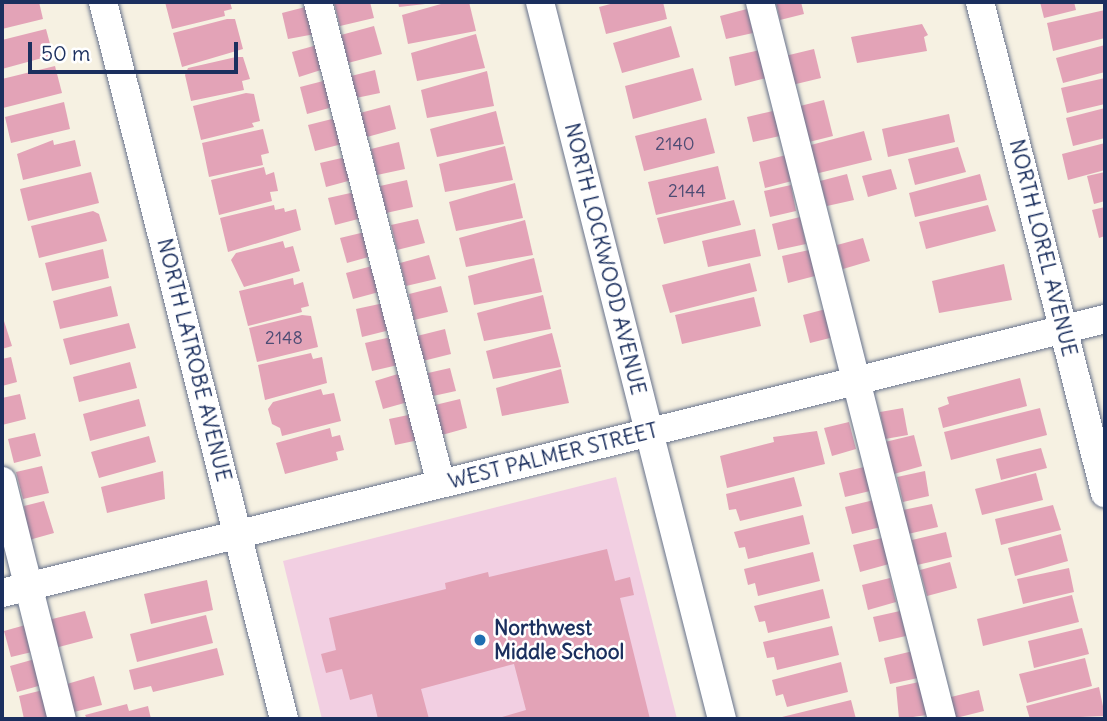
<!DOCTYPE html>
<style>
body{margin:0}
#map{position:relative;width:1107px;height:721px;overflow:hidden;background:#f6f1e2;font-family:Delius,sans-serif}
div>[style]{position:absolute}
.built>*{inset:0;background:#f2cfe2}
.building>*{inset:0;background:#e3a3b7}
.roads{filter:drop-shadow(0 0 2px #68738c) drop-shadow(0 0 2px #68738c)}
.minor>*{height:28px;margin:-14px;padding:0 14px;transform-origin:14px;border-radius:14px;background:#fff}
.dots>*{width:19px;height:19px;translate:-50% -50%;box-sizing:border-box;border:4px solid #fff;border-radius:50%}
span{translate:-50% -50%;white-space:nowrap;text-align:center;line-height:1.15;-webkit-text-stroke:5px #fff;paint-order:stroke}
.number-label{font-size:18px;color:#4d4c74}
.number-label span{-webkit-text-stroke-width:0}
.street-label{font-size:21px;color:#1b2f5e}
.poi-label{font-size:21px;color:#1b2f5e;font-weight:700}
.left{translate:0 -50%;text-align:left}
.frame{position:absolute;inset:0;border:4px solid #1b2f5e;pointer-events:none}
.scale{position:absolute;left:28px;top:42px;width:210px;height:32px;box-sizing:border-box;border:4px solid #1b2f5e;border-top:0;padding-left:9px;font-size:21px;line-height:24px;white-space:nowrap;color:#1b2f5e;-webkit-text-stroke:5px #fff;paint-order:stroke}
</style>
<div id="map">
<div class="built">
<i style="clip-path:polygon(616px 477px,677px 719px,322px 719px,283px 561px)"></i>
</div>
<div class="building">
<i style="clip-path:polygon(2px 2px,39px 2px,43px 19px,2px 29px)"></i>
<i style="clip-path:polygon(165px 2px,230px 2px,232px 9px,224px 11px,225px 16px,172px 29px)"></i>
<i style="clip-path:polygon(334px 2px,370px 2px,374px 18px,340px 26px)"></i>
<i style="clip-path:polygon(398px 2px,434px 2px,434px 3px,399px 7px)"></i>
<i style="clip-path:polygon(448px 2px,469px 2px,476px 31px,408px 44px,402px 15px)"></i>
<i style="clip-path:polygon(618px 2px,663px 2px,667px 19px,606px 34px,599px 7px)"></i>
<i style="clip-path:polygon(776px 2px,801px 2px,804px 14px,780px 20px)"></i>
<i style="clip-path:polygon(1040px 2px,1074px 2px,1076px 10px,1044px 18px)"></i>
<i style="clip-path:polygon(309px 6px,315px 34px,288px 39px,282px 13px)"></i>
<i style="clip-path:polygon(747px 9px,753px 33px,726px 39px,720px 16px)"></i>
<i style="clip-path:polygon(1105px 10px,1105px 38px,1053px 51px,1047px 23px)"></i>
<i style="clip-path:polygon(227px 19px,235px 19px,243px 49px,182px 67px,173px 33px)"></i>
<i style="clip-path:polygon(922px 24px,928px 35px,924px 37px,927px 51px,857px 63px,851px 37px)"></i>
<i style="clip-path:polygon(374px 26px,382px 54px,348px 63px,341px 35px)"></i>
<i style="clip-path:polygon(671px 26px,680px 57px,622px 73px,613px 43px)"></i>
<i style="clip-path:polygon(46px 29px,53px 55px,2px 69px,2px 40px)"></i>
<i style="clip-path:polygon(476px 34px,485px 68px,417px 81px,411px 53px)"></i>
<i style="clip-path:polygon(317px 45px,324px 69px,299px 77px,292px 52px)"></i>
<i style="clip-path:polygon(1105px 45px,1105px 72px,1063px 83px,1056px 58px)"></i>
<i style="clip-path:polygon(814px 49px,821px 78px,792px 85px,785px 56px)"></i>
<i style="clip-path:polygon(760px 50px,766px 78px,735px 86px,729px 57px)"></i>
<i style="clip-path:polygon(236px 57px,243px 57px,250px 79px,242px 81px,244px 90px,191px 101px,185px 75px,188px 68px)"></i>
<i style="clip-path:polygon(55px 66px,62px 93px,3px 108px,2px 79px)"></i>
<i style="clip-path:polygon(693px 68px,702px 100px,633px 119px,625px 86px)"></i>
<i style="clip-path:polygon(375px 70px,380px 93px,356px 98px,351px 76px)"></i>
<i style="clip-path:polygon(487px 71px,494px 106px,427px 118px,421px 90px)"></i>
<i style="clip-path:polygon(1105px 78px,1105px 104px,1067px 113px,1061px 88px)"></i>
<i style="clip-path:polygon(327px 80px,333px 107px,307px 114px,300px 87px)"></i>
<i style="clip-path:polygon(246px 93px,254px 94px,260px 121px,252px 123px,254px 127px,201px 140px,193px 106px)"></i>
<i style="clip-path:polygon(824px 100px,833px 136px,809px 142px,800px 106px)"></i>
<i style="clip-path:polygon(64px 102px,70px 129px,11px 143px,5px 117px)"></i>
<i style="clip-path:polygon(390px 105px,396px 129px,367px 137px,360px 113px)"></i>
<i style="clip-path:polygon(1105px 108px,1105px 138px,1073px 146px,1066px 118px)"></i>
<i style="clip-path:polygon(496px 111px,504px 144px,437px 157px,430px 129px)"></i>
<i style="clip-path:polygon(773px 111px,780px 136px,753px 142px,747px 117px)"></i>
<i style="clip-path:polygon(949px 114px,955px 142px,888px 157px,882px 129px)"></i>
<i style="clip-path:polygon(336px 118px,342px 144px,315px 151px,308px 125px)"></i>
<i style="clip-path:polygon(706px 118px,715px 153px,644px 171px,635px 136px)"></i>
<i style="clip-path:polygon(263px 129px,269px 153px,261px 155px,263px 165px,209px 177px,202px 143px)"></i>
<i style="clip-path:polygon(864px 131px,872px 160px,815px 174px,807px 146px)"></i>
<i style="clip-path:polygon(53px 140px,54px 145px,75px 140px,81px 166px,23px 180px,17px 154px)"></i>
<i style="clip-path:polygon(399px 142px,405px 169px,377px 175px,371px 149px)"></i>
<i style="clip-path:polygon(1105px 143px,1105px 170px,1068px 180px,1062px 154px)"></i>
<i style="clip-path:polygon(505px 146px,513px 180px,445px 192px,439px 164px)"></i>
<i style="clip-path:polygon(958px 147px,966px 172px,915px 185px,908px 159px)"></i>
<i style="clip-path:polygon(786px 155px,792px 181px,765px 188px,759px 162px)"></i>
<i style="clip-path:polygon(346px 157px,352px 180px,326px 187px,320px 163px)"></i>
<i style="clip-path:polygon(718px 166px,726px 199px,656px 215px,648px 182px)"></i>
<i style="clip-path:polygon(264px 167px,266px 175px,274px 172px,278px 191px,270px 192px,272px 201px,219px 215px,211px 180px)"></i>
<i style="clip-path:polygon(891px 169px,897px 189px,868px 197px,862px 176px)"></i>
<i style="clip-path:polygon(91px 172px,99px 203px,28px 221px,20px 189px)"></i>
<i style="clip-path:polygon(1105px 172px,1105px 201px,1094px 204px,1087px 176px)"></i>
<i style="clip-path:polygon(847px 174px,854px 200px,827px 206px,820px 181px)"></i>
<i style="clip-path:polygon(980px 174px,987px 200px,915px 217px,909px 193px)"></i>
<i style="clip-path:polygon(407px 180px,413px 207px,386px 213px,380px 186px)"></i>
<i style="clip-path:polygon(515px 183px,523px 218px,456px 231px,449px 202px)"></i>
<i style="clip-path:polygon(791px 185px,796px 211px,770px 217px,764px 191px)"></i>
<i style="clip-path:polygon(355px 192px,362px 218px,335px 225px,328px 198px)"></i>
<i style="clip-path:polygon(734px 200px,741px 225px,664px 244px,657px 218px)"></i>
<i style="clip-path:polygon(274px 205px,275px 210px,284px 208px,285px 212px,296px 209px,301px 230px,228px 252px,220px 218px)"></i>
<i style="clip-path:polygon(988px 205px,996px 231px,926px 249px,919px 222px)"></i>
<i style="clip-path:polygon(1105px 207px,1105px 236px,1099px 238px,1092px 210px)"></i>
<i style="clip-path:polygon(93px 211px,99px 214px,107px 241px,39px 258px,31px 226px)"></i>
<i style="clip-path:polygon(800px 217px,806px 244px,778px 250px,772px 224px)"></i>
<i style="clip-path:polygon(418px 219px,425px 243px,397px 250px,391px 225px)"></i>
<i style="clip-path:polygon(525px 220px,533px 255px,466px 267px,459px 238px)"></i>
<i style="clip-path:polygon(755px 229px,761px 256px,708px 267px,702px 241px)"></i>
<i style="clip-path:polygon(365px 232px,372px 256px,347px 263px,340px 238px)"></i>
<i style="clip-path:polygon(863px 238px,870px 261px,843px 269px,837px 245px)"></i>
<i style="clip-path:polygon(283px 241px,285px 248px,293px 246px,300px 271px,244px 287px,231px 260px,236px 253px)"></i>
<i style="clip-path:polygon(103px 249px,109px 278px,52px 291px,45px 263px)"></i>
<i style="clip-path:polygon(809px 250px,815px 276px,788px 283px,782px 256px)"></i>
<i style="clip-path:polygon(429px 255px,436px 279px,406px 286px,400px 263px)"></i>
<i style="clip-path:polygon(534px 258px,542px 292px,474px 305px,468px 276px)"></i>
<i style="clip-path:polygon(750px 263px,757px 291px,670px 313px,662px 285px)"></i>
<i style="clip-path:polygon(1004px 264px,1012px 300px,939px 313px,932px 281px)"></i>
<i style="clip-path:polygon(372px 266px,379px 292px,353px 299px,346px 273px)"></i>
<i style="clip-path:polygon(293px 278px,294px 285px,303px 282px,309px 306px,301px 308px,302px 312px,248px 326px,239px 291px)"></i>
<i style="clip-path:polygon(111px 286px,118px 316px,60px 329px,53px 301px)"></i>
<i style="clip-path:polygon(441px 286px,448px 312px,414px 320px,409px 294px)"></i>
<i style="clip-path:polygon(543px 295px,551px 329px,484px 341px,477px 313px)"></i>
<i style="clip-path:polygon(754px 297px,761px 326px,682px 344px,675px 315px)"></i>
<i style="clip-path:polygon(384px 303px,390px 330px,362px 337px,356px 309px)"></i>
<i style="clip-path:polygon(826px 309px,834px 337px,810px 343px,803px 315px)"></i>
<i style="clip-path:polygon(302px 315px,311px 316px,318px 347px,257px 362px,249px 328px)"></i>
<i style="clip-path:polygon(4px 321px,12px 346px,2px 349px,2px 322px)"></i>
<i style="clip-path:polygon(129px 323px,136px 348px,70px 365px,63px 339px)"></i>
<i style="clip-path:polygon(445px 329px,451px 354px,423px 361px,417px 336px)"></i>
<i style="clip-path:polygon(552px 333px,561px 367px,493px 379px,486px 351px)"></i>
<i style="clip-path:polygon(391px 337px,398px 365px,372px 371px,365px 343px)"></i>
<i style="clip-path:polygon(311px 353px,313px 359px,322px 357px,327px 383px,265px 400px,258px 365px)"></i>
<i style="clip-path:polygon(11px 357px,17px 382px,2px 386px,2px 359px)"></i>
<i style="clip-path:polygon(130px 362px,137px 388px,79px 402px,73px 377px)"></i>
<i style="clip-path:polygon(450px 368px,456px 391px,433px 396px,428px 373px)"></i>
<i style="clip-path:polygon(561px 369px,569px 403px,502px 416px,496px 388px)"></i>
<i style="clip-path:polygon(401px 373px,408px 402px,383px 409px,375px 381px)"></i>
<i style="clip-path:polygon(1020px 378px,1027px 406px,943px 428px,938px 408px,949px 404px,947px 397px)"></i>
<i style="clip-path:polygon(321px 389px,323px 395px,334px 393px,341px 421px,282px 436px,280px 428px,272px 424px,268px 409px,273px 402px)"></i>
<i style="clip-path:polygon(20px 394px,26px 419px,2px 425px,2px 398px)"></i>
<i style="clip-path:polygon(139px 399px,146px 426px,90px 441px,83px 414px)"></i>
<i style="clip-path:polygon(460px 399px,467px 428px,442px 435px,435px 405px)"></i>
<i style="clip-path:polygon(903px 408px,908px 435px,885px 439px,880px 412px)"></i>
<i style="clip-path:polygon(1040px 408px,1047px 435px,951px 460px,944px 432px)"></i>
<i style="clip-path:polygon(413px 414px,419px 440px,395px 445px,389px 419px)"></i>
<i style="clip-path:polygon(849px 422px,856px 449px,832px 456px,824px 428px)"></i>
<i style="clip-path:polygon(330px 428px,332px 437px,340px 435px,344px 450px,336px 452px,338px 460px,285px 474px,276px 443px)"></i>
<i style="clip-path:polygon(817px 431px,825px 464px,727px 488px,720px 456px,774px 442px,773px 437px)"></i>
<i style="clip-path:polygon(35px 433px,41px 456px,14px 463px,8px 439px)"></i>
<i style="clip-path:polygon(914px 435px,922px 466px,894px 474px,885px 442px)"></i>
<i style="clip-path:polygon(149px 436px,156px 462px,99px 478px,91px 452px)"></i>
<i style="clip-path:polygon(1041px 448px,1047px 468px,1001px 480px,996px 459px)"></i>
<i style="clip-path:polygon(42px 466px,49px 493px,23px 499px,16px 472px)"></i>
<i style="clip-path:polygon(864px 467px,870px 491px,845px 497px,839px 473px)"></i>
<i style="clip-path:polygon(163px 471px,165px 499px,107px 513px,101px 487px)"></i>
<i style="clip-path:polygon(925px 471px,929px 496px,903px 502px,897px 477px)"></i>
<i style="clip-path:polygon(1036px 473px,1043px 500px,982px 515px,975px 489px)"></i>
<i style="clip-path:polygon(794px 477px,802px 506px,740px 521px,736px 509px,729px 510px,726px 494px)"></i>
<i style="clip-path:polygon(874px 500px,881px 527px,852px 534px,845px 507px)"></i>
<i style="clip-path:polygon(44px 501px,54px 533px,29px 540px,21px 514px,25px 513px,24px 506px)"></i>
<i style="clip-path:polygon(932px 504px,938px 527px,908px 534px,903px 510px)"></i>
<i style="clip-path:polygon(1053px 505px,1061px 530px,1001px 545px,995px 519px)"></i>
<i style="clip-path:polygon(803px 515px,810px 544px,748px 559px,745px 547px,739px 548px,734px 532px)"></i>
<i style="clip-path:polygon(946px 532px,952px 557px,917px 565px,912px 540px)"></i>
<i style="clip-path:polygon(1061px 534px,1068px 561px,1015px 576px,1008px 548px)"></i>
<i style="clip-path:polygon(882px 538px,889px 564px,860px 572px,853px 545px)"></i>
<i style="clip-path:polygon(607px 549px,615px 581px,630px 577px,634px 595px,620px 598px,650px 719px,495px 719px,526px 710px,514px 664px,421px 689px,429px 719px,378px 719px,372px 694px,350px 700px,342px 669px,326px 673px,321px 654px,336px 650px,329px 618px,446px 589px,445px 583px,488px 572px,489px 577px)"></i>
<i style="clip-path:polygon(813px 552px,820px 581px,758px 596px,755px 583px,748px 585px,744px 569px)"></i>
<i style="clip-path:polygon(950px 562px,957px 588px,927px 596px,920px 570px)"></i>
<i style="clip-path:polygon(1069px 568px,1074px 592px,1023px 604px,1017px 579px)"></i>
<i style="clip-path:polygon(890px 578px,896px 602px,868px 610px,862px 585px)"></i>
<i style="clip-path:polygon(207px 580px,213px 610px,151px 624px,144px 594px)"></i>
<i style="clip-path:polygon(823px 589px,830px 618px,768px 633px,765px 621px,759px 622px,754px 606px)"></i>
<i style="clip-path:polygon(1072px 595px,1079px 622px,983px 646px,977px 619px)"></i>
<i style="clip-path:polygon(85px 611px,93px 638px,55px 648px,48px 620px)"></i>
<i style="clip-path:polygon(900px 611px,906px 636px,879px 642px,873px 617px)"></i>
<i style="clip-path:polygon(206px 615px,213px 643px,137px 662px,130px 634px)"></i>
<i style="clip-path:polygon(29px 624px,36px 651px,11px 657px,4px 631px)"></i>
<i style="clip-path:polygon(832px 626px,839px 655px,777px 670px,774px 657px,767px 658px,763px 642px)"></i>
<i style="clip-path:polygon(1082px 628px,1089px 654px,1034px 668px,1028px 641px)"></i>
<i style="clip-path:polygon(217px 648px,224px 675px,153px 692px,151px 686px,134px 690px,129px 670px)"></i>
<i style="clip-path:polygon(913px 651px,918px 678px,890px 684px,884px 658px)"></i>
<i style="clip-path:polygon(1085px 658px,1092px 686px,1027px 703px,1019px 674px)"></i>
<i style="clip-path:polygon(35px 659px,42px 685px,17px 692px,10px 666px)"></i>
<i style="clip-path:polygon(841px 662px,848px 692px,787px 707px,783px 694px,776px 696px,772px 680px)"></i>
<i style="clip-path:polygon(94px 676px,102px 705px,74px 712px,67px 684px)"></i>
<i style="clip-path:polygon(919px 682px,927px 715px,899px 719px,896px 687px)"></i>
<i style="clip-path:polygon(1099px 687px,1105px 716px,1030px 719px,1026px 706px)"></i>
<i style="clip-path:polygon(43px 690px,51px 719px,24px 719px,19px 696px)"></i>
<i style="clip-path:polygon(979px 690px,984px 711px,956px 718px,951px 697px)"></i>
<i style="clip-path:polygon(851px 700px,856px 719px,783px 719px,782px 717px)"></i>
<i style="clip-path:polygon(127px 704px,129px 711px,148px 706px,151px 719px,87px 719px,85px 715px)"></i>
</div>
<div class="roads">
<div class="minor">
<i style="left:103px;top:2px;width:739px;rotate:75.83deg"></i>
<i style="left:318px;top:2px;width:496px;rotate:75.7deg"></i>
<i style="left:540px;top:2px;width:740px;rotate:75.76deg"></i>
<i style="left:760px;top:2px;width:740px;rotate:75.76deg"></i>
<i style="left:980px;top:2px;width:507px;rotate:75.72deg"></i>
<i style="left:2px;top:481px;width:245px;rotate:75.9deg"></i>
<i style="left:2px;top:593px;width:1137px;rotate:-13.95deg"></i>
</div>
</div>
<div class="dots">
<i style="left:480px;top:640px;background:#1f6fb2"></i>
</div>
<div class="number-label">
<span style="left:675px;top:144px">2140</span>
<span style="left:687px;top:191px">2144</span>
<span style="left:284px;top:338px">2148</span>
</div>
<div class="street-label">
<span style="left:1043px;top:248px;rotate:76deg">NORTH LOREL AVENUE</span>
<span style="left:605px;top:259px;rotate:76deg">NORTH LOCKWOOD AVENUE</span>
<span style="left:194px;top:360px;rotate:76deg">NORTH LATROBE AVENUE</span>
<span style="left:553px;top:456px;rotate:-14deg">WEST PALMER STREET</span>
</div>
<div class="poi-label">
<span class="left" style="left:494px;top:640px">Northwest<br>Middle School</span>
</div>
<div class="frame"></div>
<div class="scale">50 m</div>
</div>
